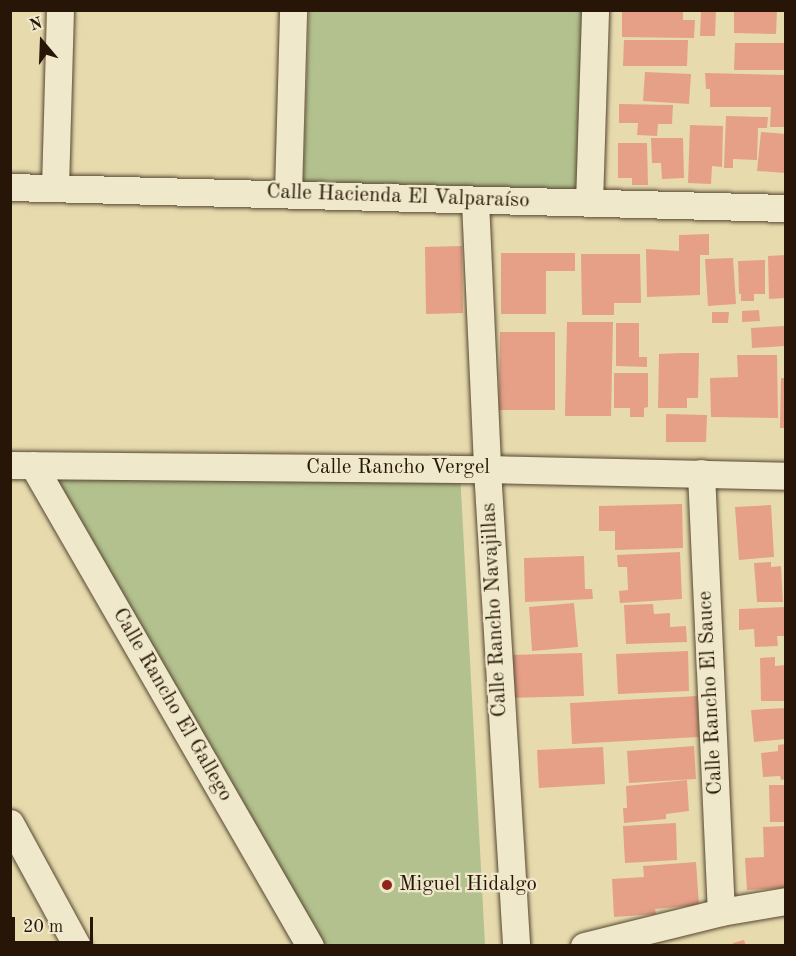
<!DOCTYPE html>
<meta charset="utf-8">
<style>
body{margin:0}
#map{position:relative;width:796px;height:956px;overflow:hidden;background:#e7dbae;font-family:"Old Standard TT",serif}
div>[style]{position:absolute}
.green>*{inset:0;background:#b2c18e}
.building>*{inset:0;background:#e5a087}
.roads{filter:drop-shadow(0 0 2px #574731) drop-shadow(0 0 2px #574731)}
.minor>*{height:27px;margin:-13.5px;padding:0 13.5px;transform-origin:13.5px;border-radius:13.5px;background:#efe8ca}
.dots>*{width:16px;height:16px;translate:-50% -50%;box-sizing:border-box;border:3px solid #efe8ca;border-radius:50%}
span{translate:-50% -50%;white-space:nowrap;text-align:center;line-height:1.15;-webkit-text-stroke:4.5px #efe8ca;paint-order:stroke}
.street-label{font-size:21px;color:#271607}
.poi-label{font-size:21px;color:#271607}
.left{translate:0 -50%;text-align:left}
.frame{position:absolute;inset:0;border:12px solid #271607;pointer-events:none}
.north{position:absolute;left:12px;top:12px;width:60px;height:60px;-webkit-text-stroke:4px #efe8ca;paint-order:stroke;rotate:341deg;font-size:16px;font-weight:700;line-height:24px;text-align:center;color:#271607}
.north::after{content:'';display:block;margin:auto;width:21px;height:27px;background:#271607;clip-path:polygon(50% 0,100% 100%,50% 72%,0 100%)}
.scale{position:absolute;left:12px;top:917px;width:81px;height:27px;box-sizing:border-box;border:3px solid #271607;border-top:0;padding-left:8px;font-size:18px;line-height:21px;white-space:nowrap;color:#271607;-webkit-text-stroke:4px #efe8ca;paint-order:stroke}
</style>
<div id="map">
<div class="green">
<i style="clip-path:polygon(309px 11px,585px 11px,578px 191px,303px 185px)"></i>
<i style="clip-path:polygon(460px 471px,485px 945px,323px 945px,50px 477px)"></i>
</div>
<div class="building">
<i style="clip-path:polygon(622px 10px,683px 10px,683px 20px,695px 20px,694px 38px,622px 37px)"></i>
<i style="clip-path:polygon(701px 10px,716px 10px,715px 36px,700px 36px)"></i>
<i style="clip-path:polygon(734px 10px,777px 10px,776px 34px,734px 33px)"></i>
<i style="clip-path:polygon(624px 40px,688px 40px,687px 66px,623px 66px)"></i>
<i style="clip-path:polygon(735px 43px,786px 43px,785px 70px,734px 70px)"></i>
<i style="clip-path:polygon(645px 72px,691px 74px,689px 104px,643px 101px)"></i>
<i style="clip-path:polygon(705px 73px,786px 75px,786px 127px,770px 127px,771px 107px,710px 107px,710px 89px,706px 89px)"></i>
<i style="clip-path:polygon(619px 104px,673px 105px,672px 124px,658px 124px,657px 136px,637px 135px,638px 123px,619px 123px)"></i>
<i style="clip-path:polygon(726px 116px,768px 117px,767px 128px,758px 128px,757px 160px,733px 159px,733px 168px,724px 168px)"></i>
<i style="clip-path:polygon(690px 125px,723px 126px,722px 167px,712px 166px,711px 184px,688px 183px)"></i>
<i style="clip-path:polygon(761px 132px,786px 134px,786px 173px,757px 171px)"></i>
<i style="clip-path:polygon(651px 138px,683px 138px,684px 178px,662px 179px,661px 163px,652px 163px)"></i>
<i style="clip-path:polygon(618px 143px,647px 143px,648px 185px,632px 185px,632px 178px,618px 178px)"></i>
<i style="clip-path:polygon(709px 234px,709px 255px,700px 255px,700px 295px,647px 297px,646px 249px,679px 251px,679px 235px)"></i>
<i style="clip-path:polygon(462px 246px,463px 313px,426px 314px,425px 247px)"></i>
<i style="clip-path:polygon(501px 253px,575px 253px,575px 271px,546px 271px,546px 314px,501px 314px)"></i>
<i style="clip-path:polygon(581px 254px,640px 254px,641px 303px,614px 303px,614px 315px,582px 315px)"></i>
<i style="clip-path:polygon(786px 255px,786px 298px,769px 299px,768px 256px)"></i>
<i style="clip-path:polygon(733px 258px,736px 304px,708px 306px,705px 259px)"></i>
<i style="clip-path:polygon(765px 260px,765px 294px,754px 294px,754px 301px,741px 301px,741px 294px,739px 294px,738px 261px)"></i>
<i style="clip-path:polygon(759px 310px,760px 321px,742px 322px,742px 311px)"></i>
<i style="clip-path:polygon(712px 312px,729px 312px,728px 323px,712px 323px)"></i>
<i style="clip-path:polygon(567px 322px,613px 322px,611px 416px,565px 416px)"></i>
<i style="clip-path:polygon(616px 323px,639px 323px,639px 357px,647px 357px,647px 367px,616px 366px)"></i>
<i style="clip-path:polygon(784px 326px,785px 346px,752px 348px,751px 328px)"></i>
<i style="clip-path:polygon(500px 332px,555px 332px,555px 410px,499px 410px)"></i>
<i style="clip-path:polygon(682px 353px,699px 353px,698px 398px,687px 398px,687px 408px,658px 408px,659px 354px)"></i>
<i style="clip-path:polygon(737px 355px,777px 355px,778px 418px,711px 417px,710px 378px,738px 377px)"></i>
<i style="clip-path:polygon(614px 373px,648px 373px,648px 407px,644px 408px,644px 417px,630px 417px,630px 408px,614px 408px)"></i>
<i style="clip-path:polygon(781px 378px,786px 378px,786px 428px,780px 428px)"></i>
<i style="clip-path:polygon(666px 414px,707px 415px,706px 442px,666px 442px)"></i>
<i style="clip-path:polygon(682px 504px,683px 548px,615px 550px,615px 531px,599px 531px,599px 506px)"></i>
<i style="clip-path:polygon(771px 505px,774px 557px,739px 560px,735px 507px)"></i>
<i style="clip-path:polygon(680px 552px,682px 599px,620px 603px,619px 591px,628px 590px,627px 567px,618px 567px,617px 555px)"></i>
<i style="clip-path:polygon(584px 556px,585px 589px,592px 589px,593px 599px,525px 602px,524px 558px)"></i>
<i style="clip-path:polygon(771px 562px,771px 567px,781px 566px,783px 602px,757px 602px,754px 563px)"></i>
<i style="clip-path:polygon(574px 603px,578px 647px,532px 651px,529px 607px)"></i>
<i style="clip-path:polygon(653px 604px,654px 614px,670px 613px,670px 627px,686px 626px,687px 642px,626px 644px,624px 605px)"></i>
<i style="clip-path:polygon(786px 607px,786px 636px,777px 636px,778px 646px,755px 647px,754px 629px,739px 630px,739px 609px)"></i>
<i style="clip-path:polygon(688px 651px,689px 691px,618px 694px,616px 654px)"></i>
<i style="clip-path:polygon(582px 653px,584px 696px,508px 698px,507px 655px)"></i>
<i style="clip-path:polygon(775px 657px,775px 666px,786px 665px,786px 701px,761px 701px,760px 658px)"></i>
<i style="clip-path:polygon(697px 696px,699px 737px,572px 744px,570px 703px)"></i>
<i style="clip-path:polygon(786px 708px,786px 739px,754px 742px,751px 710px)"></i>
<i style="clip-path:polygon(786px 744px,786px 779px,781px 780px,780px 776px,763px 777px,761px 753px,778px 751px,778px 745px)"></i>
<i style="clip-path:polygon(694px 746px,696px 779px,629px 783px,627px 751px)"></i>
<i style="clip-path:polygon(603px 747px,605px 784px,539px 788px,537px 750px)"></i>
<i style="clip-path:polygon(687px 780px,689px 811px,666px 814px,666px 819px,624px 823px,623px 808px,627px 808px,626px 786px)"></i>
<i style="clip-path:polygon(769px 785px,786px 785px,786px 822px,770px 822px)"></i>
<i style="clip-path:polygon(676px 823px,677px 860px,625px 863px,623px 826px)"></i>
<i style="clip-path:polygon(786px 826px,786px 888px,747px 890px,745px 858px,764px 857px,763px 827px)"></i>
<i style="clip-path:polygon(696px 862px,699px 905px,655px 909px,656px 914px,614px 917px,612px 879px,644px 877px,643px 866px)"></i>
<i style="clip-path:polygon(744px 940px,746px 946px,733px 946px,733px 943px)"></i>
</div>
<div class="roads">
<div class="minor">
<i style="left:10px;top:187px;width:776px;rotate:1.55deg"></i>
<i style="left:55px;top:188px;width:178px;rotate:-88.4deg"></i>
<i style="left:288px;top:193px;width:183px;rotate:-88.4deg"></i>
<i style="left:475px;top:201px;width:268px;rotate:87.4deg"></i>
<i style="left:487px;top:469px;width:478px;rotate:86.5deg"></i>
<i style="left:589px;top:203px;width:193px;rotate:-88.2deg"></i>
<i style="left:10px;top:465px;width:477px;rotate:0.5deg"></i>
<i style="left:487px;top:469px;width:299px;rotate:1.3deg"></i>
<i style="left:33px;top:465px;width:555px;rotate:60.06deg"></i>
<i style="left:701px;top:473px;width:439px;rotate:87.4deg"></i>
<i style="left:10px;top:823px;width:140px;rotate:61.4deg"></i>
<i style="left:584px;top:946px;width:141px;rotate:-13.9deg"></i>
<i style="left:721px;top:912px;width:66px;rotate:-9.6deg"></i>
</div>
</div>
<div class="dots">
<i style="left:387px;top:885px;background:#8f2418"></i>
</div>
<div class="street-label">
<span style="left:398px;top:197px;rotate:2deg">Calle Hacienda El Valparaíso</span>
<span style="left:398px;top:468px">Calle Rancho Vergel</span>
<span style="left:495px;top:610px;rotate:-93deg">Calle Rancho Navajillas</span>
<span style="left:711px;top:693px;rotate:-93deg">Calle Rancho El Sauce</span>
<span style="left:172px;top:705px;rotate:60deg">Calle Rancho El Gallego</span>
</div>
<div class="poi-label">
<span class="left" style="left:399px;top:885px">Miguel Hidalgo</span>
</div>
<div class="frame"></div>
<div class="north">N</div>
<div class="scale">20 m</div>
</div>
